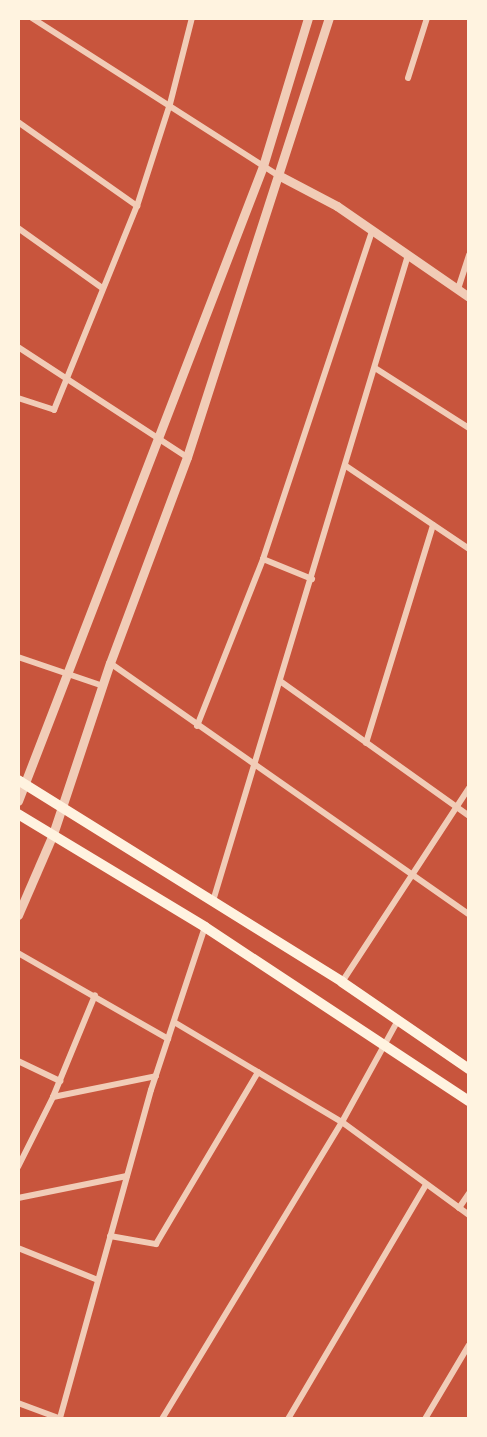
<!DOCTYPE html>
<style>
body{margin:0}
#map{position:relative;width:487px;height:1437px;overflow:hidden;background:#c8553d;font-family:"Roboto Condensed",sans-serif}
div>[style]{position:absolute}
.minor>*{height:6px;margin:-3px;padding:0 3px;transform-origin:3px;border-radius:3px;background:#f1ccb7}
.tertiary>*{height:9px;margin:-4.5px;padding:0 4.5px;transform-origin:4.5px;border-radius:4.5px;background:#f1ccb7}
.secondary>*{height:10px;margin:-5px;padding:0 5px;transform-origin:5px;border-radius:5px;background:#fff3e0}
span{translate:-50% -50%;white-space:nowrap;text-align:center;line-height:1.15;-webkit-text-stroke:6px #fff3e0;paint-order:stroke}
.frame{position:absolute;inset:0;border:20px solid #fff3e0;pointer-events:none}
</style>
<div id="map">
<div class="minor">
<i style="left:32px;top:18px;width:293px;rotate:32.6deg"></i>
<i style="left:408px;top:78px;width:63px;rotate:-72.4deg"></i>
<i style="left:18px;top:122px;width:146px;rotate:35.2deg"></i>
<i style="left:18px;top:228px;width:103px;rotate:35.5deg"></i>
<i style="left:458px;top:289px;width:36px;rotate:-72deg"></i>
<i style="left:18px;top:347px;width:202px;rotate:33.1deg"></i>
<i style="left:375px;top:368px;width:112px;rotate:32.6deg"></i>
<i style="left:18px;top:398px;width:38px;rotate:18deg"></i>
<i style="left:54px;top:410px;width:220px;rotate:-67.9deg"></i>
<i style="left:137px;top:206px;width:107px;rotate:-72.1deg"></i>
<i style="left:170px;top:104px;width:89px;rotate:-75.7deg"></i>
<i style="left:346px;top:466px;width:148px;rotate:34deg"></i>
<i style="left:263px;top:559px;width:53px;rotate:22.2deg"></i>
<i style="left:18px;top:657px;width:90px;rotate:18.8deg"></i>
<i style="left:110px;top:663px;width:438px;rotate:35deg"></i>
<i style="left:280px;top:681px;width:232px;rotate:35.5deg"></i>
<i style="left:197px;top:726px;width:180px;rotate:-68.4deg"></i>
<i style="left:263px;top:559px;width:346px;rotate:-71.6deg"></i>
<i style="left:366px;top:743px;width:228px;rotate:-72.9deg"></i>
<i style="left:213px;top:901px;width:675px;rotate:-73.2deg"></i>
<i style="left:18px;top:953px;width:173px;rotate:29.8deg"></i>
<i style="left:342px;top:982px;width:232px;rotate:-56.8deg"></i>
<i style="left:174px;top:1022px;width:196px;rotate:30.8deg"></i>
<i style="left:342px;top:1122px;width:157px;rotate:36.2deg"></i>
<i style="left:18px;top:1061px;width:47px;rotate:25.5deg"></i>
<i style="left:53px;top:1097px;width:105px;rotate:-11.5deg"></i>
<i style="left:18px;top:1167px;width:78px;rotate:-63.4deg"></i>
<i style="left:53px;top:1097px;width:110px;rotate:-67.6deg"></i>
<i style="left:18px;top:1198px;width:111px;rotate:-11.4deg"></i>
<i style="left:459px;top:1208px;width:18px;rotate:-56deg"></i>
<i style="left:110px;top:1236px;width:47px;rotate:9.9deg"></i>
<i style="left:156px;top:1244px;width:200px;rotate:-59.3deg"></i>
<i style="left:18px;top:1248px;width:86px;rotate:21.8deg"></i>
<i style="left:18px;top:1403px;width:46px;rotate:20.4deg"></i>
<i style="left:60px;top:1418px;width:340px;rotate:-74.5deg"></i>
<i style="left:151px;top:1090px;width:172px;rotate:-71.7deg"></i>
<i style="left:162px;top:1419px;width:347px;rotate:-58.8deg"></i>
<i style="left:342px;top:1122px;width:116px;rotate:-61.2deg"></i>
<i style="left:288px;top:1419px;width:272px;rotate:-59.5deg"></i>
<i style="left:425px;top:1419px;width:86px;rotate:-59.3deg"></i>
</div>
<div class="tertiary">
<i style="left:280px;top:176px;width:64px;rotate:27.8deg"></i>
<i style="left:337px;top:206px;width:160px;rotate:34.6deg"></i>
<i style="left:18px;top:801px;width:681px;rotate:-68.9deg"></i>
<i style="left:263px;top:166px;width:155px;rotate:-73.1deg"></i>
<i style="left:18px;top:915px;width:88px;rotate:-66.6deg"></i>
<i style="left:53px;top:834px;width:180px;rotate:-71.6deg"></i>
<i style="left:110px;top:663px;width:220px;rotate:-69.5deg"></i>
<i style="left:187px;top:457px;width:461px;rotate:-72.1deg"></i>
</div>
<div class="secondary">
<i style="left:18px;top:780px;width:382px;rotate:31.9deg"></i>
<i style="left:342px;top:982px;width:154px;rotate:34.4deg"></i>
<i style="left:18px;top:814px;width:218px;rotate:31.1deg"></i>
<i style="left:205px;top:927px;width:316px;rotate:33.4deg"></i>
</div>
<div class="frame"></div>
</div>
